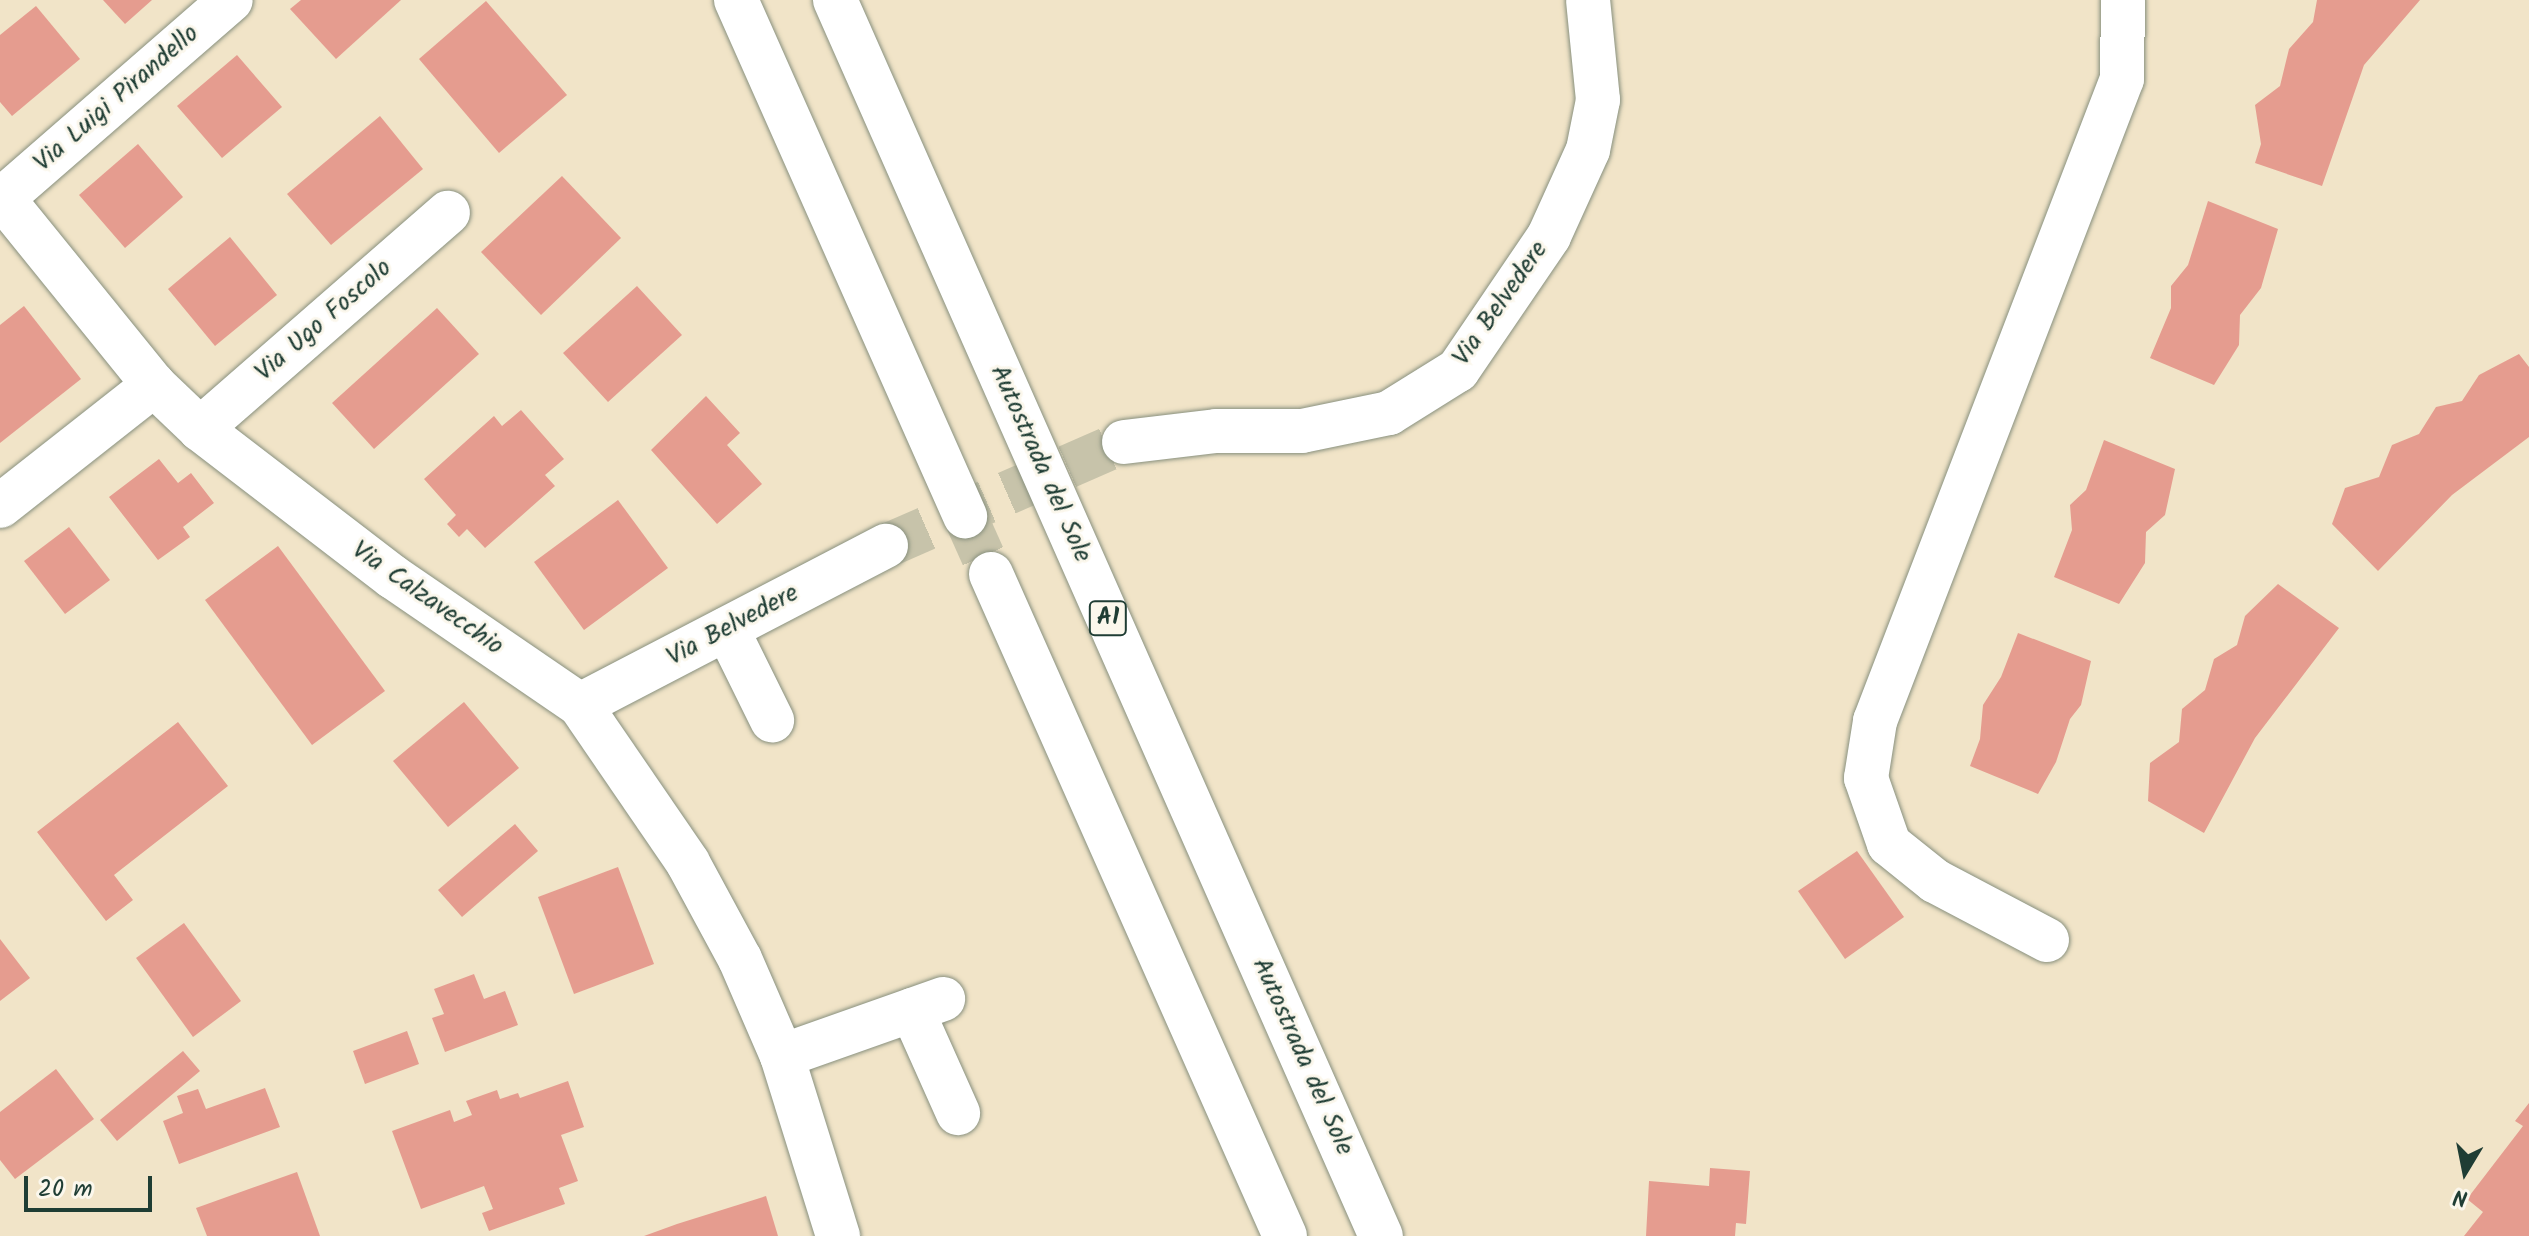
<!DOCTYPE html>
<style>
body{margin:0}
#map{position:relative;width:2529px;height:1236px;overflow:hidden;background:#f1e4c8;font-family:Kalam,sans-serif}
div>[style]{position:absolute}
.building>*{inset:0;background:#e59c8f}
.minor-tunnel>*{height:44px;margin-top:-22px;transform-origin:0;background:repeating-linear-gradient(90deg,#c7c3aa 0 44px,transparent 0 66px)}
.highway-tunnel>*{height:44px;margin-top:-22px;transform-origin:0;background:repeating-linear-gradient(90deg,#c7c3aa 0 44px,transparent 0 66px)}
.roads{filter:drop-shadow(0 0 2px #88907e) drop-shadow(0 0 2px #88907e)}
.minor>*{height:44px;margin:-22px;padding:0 22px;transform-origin:22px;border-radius:22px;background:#fff}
.highway>*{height:44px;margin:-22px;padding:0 22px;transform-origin:22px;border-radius:22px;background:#fff}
span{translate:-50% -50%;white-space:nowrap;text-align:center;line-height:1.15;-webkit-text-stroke:6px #fbf7ec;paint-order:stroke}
.shield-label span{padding:2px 6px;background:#fbf7ec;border:2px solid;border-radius:6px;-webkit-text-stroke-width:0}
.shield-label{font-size:24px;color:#1f3d34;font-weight:700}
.street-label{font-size:26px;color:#1f3d34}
.north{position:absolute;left:2425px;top:1132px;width:80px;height:80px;-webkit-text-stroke:6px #fbf7ec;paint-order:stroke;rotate:190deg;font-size:22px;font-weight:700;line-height:32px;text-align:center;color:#1f3d34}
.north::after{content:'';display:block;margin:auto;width:28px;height:36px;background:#1f3d34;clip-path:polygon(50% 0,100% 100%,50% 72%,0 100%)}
.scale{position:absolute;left:24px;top:1176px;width:128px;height:36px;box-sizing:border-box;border:4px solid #1f3d34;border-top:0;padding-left:10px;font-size:24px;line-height:28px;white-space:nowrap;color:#1f3d34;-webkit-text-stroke:6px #fbf7ec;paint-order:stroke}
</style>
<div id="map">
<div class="building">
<i style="clip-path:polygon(103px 0,152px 0,125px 24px)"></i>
<i style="clip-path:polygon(301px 0,401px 0,336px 59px,290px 9px)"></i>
<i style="clip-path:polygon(2317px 0,2420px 0,2364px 65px,2322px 186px,2255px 163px,2261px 144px,2255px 105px,2280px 86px,2289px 49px,2313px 22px)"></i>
<i style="clip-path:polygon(486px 1px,567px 95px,499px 153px,419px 59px)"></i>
<i style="clip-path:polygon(36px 6px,80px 59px,12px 116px,0 102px,0 35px)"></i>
<i style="clip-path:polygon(237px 55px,282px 107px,222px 158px,177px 106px)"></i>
<i style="clip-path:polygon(380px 116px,423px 169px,331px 245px,287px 194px)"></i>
<i style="clip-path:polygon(138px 144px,183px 197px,125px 248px,79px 195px)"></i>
<i style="clip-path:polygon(562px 176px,621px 238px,541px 315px,481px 252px)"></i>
<i style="clip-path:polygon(2208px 201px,2278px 229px,2261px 288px,2240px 315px,2239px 345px,2214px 385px,2150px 358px,2171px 308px,2171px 286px,2188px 265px)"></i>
<i style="clip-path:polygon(230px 237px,277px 295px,215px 346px,168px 289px)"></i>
<i style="clip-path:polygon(637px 286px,682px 335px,608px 402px,563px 353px)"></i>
<i style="clip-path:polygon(24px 306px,81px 379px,0 443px,0 325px)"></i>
<i style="clip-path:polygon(437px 308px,479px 354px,374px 449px,332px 403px)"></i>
<i style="clip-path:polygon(2519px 354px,2529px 367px,2529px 437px,2452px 495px,2378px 571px,2332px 524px,2345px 488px,2379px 477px,2392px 445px,2419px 434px,2436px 407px,2462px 401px,2479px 375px)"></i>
<i style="clip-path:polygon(706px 396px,740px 433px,727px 445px,762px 484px,717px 524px,651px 450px)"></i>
<i style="clip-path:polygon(521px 410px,564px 459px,545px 475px,555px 486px,485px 548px,467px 529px,459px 537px,447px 524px,456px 515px,424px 479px,494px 416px,502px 426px)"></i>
<i style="clip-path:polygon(2104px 440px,2175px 469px,2165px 515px,2146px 532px,2145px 563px,2119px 604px,2054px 577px,2072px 530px,2070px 505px,2086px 490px)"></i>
<i style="clip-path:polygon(159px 459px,178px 483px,191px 473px,214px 503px,183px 527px,190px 537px,158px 560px,109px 497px)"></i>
<i style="clip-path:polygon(618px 500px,668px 568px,584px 630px,534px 562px)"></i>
<i style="clip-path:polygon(69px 527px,110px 580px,65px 614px,24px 561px)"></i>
<i style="clip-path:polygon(278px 546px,385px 691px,312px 745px,205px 600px)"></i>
<i style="clip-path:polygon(2278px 584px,2339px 628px,2255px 738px,2204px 833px,2148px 801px,2150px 763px,2179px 742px,2182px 709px,2205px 690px,2214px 659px,2237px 645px,2245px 616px)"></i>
<i style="clip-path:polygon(2018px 633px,2091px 661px,2081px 705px,2070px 719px,2056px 762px,2038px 794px,1970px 766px,1980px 739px,1983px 705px,2001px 677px)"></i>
<i style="clip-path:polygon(464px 702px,519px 768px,448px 827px,393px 761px)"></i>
<i style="clip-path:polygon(178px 722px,228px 786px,114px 875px,133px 900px,106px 921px,37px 832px)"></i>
<i style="clip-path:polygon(515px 824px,538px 851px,462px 917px,438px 890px)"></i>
<i style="clip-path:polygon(1857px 851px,1904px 917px,1845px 959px,1798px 891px)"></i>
<i style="clip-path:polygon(618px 867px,654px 964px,574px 994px,538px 897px)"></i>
<i style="clip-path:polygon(184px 923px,241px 1001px,193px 1037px,136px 958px)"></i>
<i style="clip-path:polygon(0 939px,30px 978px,0 1001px)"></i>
<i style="clip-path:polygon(474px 974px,484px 999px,505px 991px,518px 1025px,445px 1052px,432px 1018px,444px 1014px,434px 989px)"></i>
<i style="clip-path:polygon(407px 1031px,419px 1064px,365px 1084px,353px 1051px)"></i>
<i style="clip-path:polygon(183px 1051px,200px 1071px,117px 1141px,100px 1120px)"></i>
<i style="clip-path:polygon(56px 1069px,94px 1119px,15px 1179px,0 1160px,0 1112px)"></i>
<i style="clip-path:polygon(568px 1081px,584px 1127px,561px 1135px,578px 1181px,559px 1188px,565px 1204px,489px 1231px,482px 1213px,493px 1209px,484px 1186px,421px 1209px,392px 1131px,450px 1110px,454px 1122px,472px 1115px,466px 1101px,497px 1090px,500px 1099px,518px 1093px,520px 1098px)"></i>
<i style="clip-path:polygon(265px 1088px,280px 1127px,179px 1164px,163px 1121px,183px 1113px,177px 1096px,198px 1089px,206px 1109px)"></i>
<i style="clip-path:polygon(2529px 1103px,2529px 1236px,2464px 1236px,2483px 1212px,2467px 1199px,2523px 1126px,2515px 1121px)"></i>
<i style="clip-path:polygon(1710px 1168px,1750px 1171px,1746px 1224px,1736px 1223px,1735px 1236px,1646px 1236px,1649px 1181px,1709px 1186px)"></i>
<i style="clip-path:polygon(297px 1172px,320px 1236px,207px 1236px,196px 1208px)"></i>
<i style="clip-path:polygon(766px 1196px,778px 1236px,644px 1236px,677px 1224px)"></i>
</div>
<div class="minor-tunnel">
<i style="left:886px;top:546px;width:260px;rotate:-23.6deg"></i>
</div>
<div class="highway-tunnel">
<i style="left:965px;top:516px;width:64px;rotate:65.9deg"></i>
</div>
<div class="roads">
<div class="minor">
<i style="left:0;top:195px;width:245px;rotate:51deg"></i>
<i style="left:154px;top:385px;width:64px;rotate:43.7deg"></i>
<i style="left:200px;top:429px;width:243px;rotate:37.5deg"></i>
<i style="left:393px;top:577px;width:227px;rotate:34.4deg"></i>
<i style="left:580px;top:705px;width:191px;rotate:55.6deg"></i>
<i style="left:688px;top:863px;width:109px;rotate:61.6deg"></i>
<i style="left:740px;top:959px;width:106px;rotate:66.6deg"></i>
<i style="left:782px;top:1056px;width:189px;rotate:72.7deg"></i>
<i style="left:2px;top:199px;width:303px;rotate:-41deg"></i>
<i style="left:200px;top:429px;width:329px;rotate:-41.1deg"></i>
<i style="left:1124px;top:442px;width:93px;rotate:-6.8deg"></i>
<i style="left:1216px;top:431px;width:86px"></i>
<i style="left:1302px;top:431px;width:89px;rotate:-11.7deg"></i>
<i style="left:1389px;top:413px;width:81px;rotate:-31.9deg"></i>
<i style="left:1458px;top:370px;width:162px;rotate:-55.8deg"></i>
<i style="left:1549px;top:236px;width:94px;rotate:-65.6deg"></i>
<i style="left:1588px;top:150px;width:51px;rotate:-78.7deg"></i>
<i style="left:1598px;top:100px;width:100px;rotate:-95.7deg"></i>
<i style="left:0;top:506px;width:196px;rotate:-38.2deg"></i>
<i style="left:727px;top:629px;width:102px;rotate:63.7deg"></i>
<i style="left:580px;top:705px;width:345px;rotate:-27.5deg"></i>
<i style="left:2047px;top:940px;width:127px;rotate:-152.2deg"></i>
<i style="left:1935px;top:881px;width:59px;rotate:-141.2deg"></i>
<i style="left:1889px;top:844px;width:70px;rotate:-109.2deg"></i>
<i style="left:1866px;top:778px;width:58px;rotate:-81deg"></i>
<i style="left:1875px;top:721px;width:688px;rotate:-68.96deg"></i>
<i style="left:2122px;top:79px;width:79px;rotate:-89.3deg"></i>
<i style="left:912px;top:1010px;width:113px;rotate:65.9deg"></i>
<i style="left:782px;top:1056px;width:171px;rotate:-19.5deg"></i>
</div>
<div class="highway">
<i style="left:736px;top:0;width:565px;rotate:66.07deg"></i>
<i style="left:835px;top:0;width:1351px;rotate:66.17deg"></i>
<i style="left:991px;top:574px;width:724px;rotate:66.05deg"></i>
</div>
</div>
<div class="shield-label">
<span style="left:1108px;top:618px">A1</span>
</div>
<div class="street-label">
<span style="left:117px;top:99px;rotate:-41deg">Via Luigi Pirandello</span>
<span style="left:1501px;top:304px;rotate:-55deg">Via Belvedere</span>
<span style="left:324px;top:321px;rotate:-41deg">Via Ugo Foscolo</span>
<span style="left:1040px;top:464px;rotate:66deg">Autostrada del Sole</span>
<span style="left:427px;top:599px;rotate:35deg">Via Calzavecchio</span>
<span style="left:733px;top:626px;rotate:-28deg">Via Belvedere</span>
<span style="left:1302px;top:1057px;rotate:66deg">Autostrada del Sole</span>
</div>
<div class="north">N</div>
<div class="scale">20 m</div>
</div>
